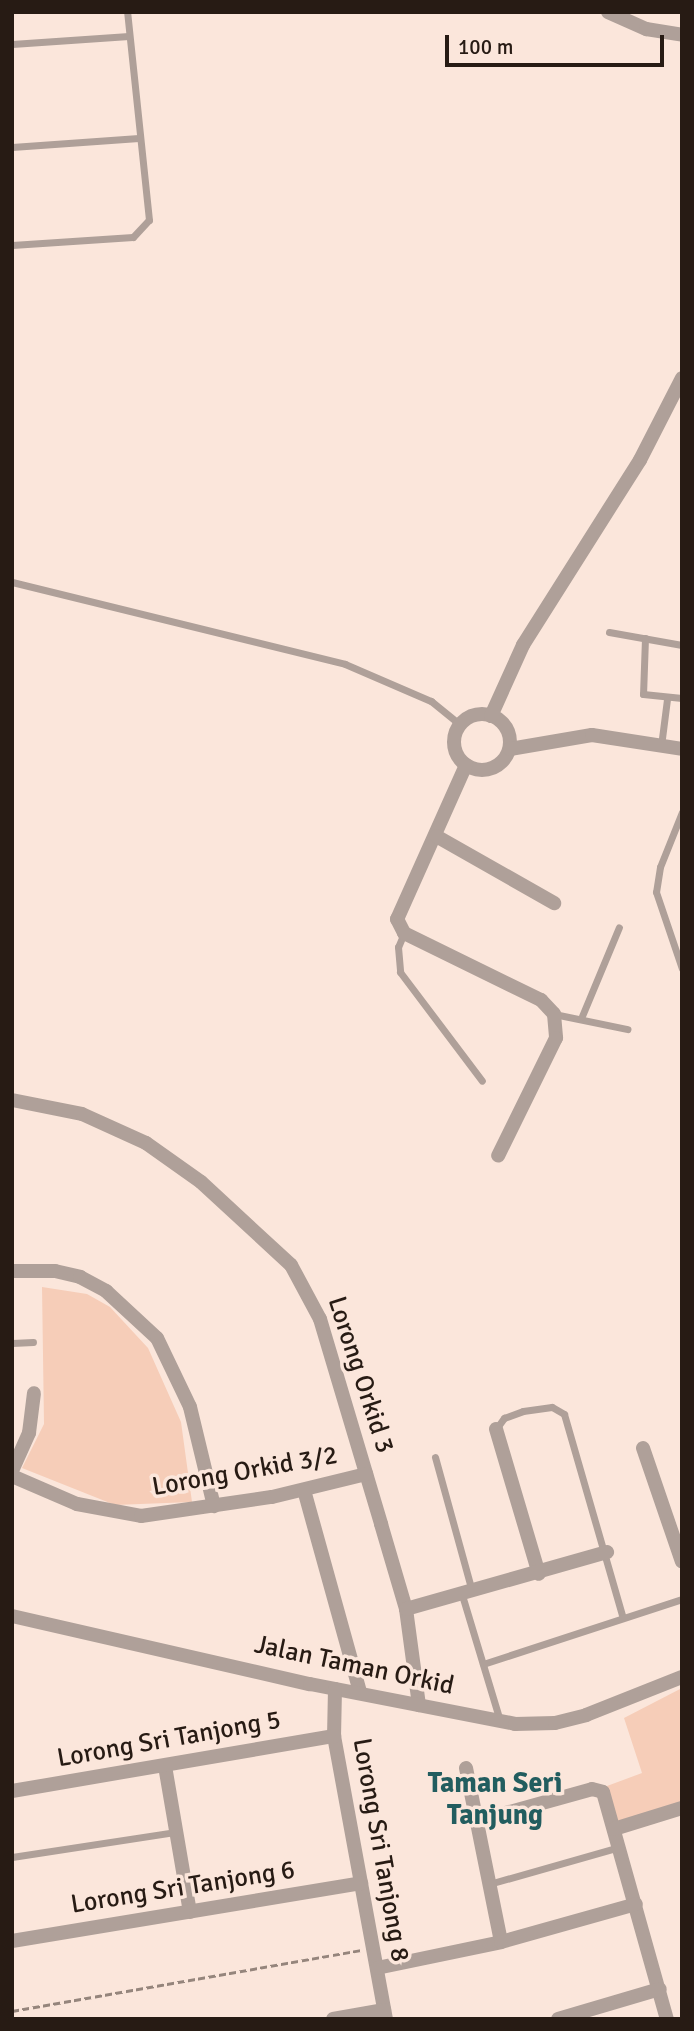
<!DOCTYPE html>
<style>
body{margin:0}
#map{position:relative;width:694px;height:2031px;overflow:hidden;background:#fbe6db;font-family:Signika,sans-serif}
div>[style]{position:absolute}
.green>*{inset:0;background:#f6cdb8}
.path>*{height:2.5px;margin-top:-1.25px;transform-origin:0;background:repeating-linear-gradient(90deg,#95857c 0 7px,transparent 0 10.5px)}
.lane>*{height:7px;margin:-3.5px;padding:0 3.5px;transform-origin:3.5px;border-radius:3.5px;background:#afa099}
.street>*{height:14px;margin:-7px;padding:0 7px;transform-origin:7px;border-radius:7px;background:#afa099}
.street>.ring{margin:-7px;padding:0;box-sizing:content-box;background:none;border:14px solid #afa099;border-radius:50%}
span{translate:-50% -50%;white-space:nowrap;text-align:center;line-height:1.15;-webkit-text-stroke:7px #fbe6db;paint-order:stroke}
.street-label{font-size:26px;color:#271b14}
.neighbourhood-label{font-size:28px;color:#225d5f;font-weight:700}
.frame{position:absolute;inset:0;border:14px solid #271b14;pointer-events:none}
.scale{position:absolute;left:445px;top:35px;width:219px;height:32px;box-sizing:border-box;border:4px solid #271b14;border-top:0;padding-left:9px;font-size:21px;line-height:24px;white-space:nowrap;color:#271b14;-webkit-text-stroke:5px #fbe6db;paint-order:stroke}
</style>
<div id="map">
<div class="green">
<i style="clip-path:polygon(42px 1287px,87px 1294px,110px 1307px,148px 1348px,181px 1422px,192px 1502px,115px 1505px,22px 1468px,44px 1424px)"></i>
<i style="clip-path:polygon(682px 1688px,682px 1805px,618px 1824px,607px 1786px,642px 1773px,624px 1718px)"></i>
</div>
<div class="path">
<i style="left:12px;top:2011px;width:354px;rotate:-9.9deg"></i>
</div>
<div class="lane">
<i style="left:12px;top:44px;width:117px;rotate:-3.9deg"></i>
<i style="left:12px;top:147px;width:127px;rotate:-4.1deg"></i>
<i style="left:12px;top:245px;width:121px;rotate:-3.8deg"></i>
<i style="left:133px;top:237px;width:23px;rotate:-47deg"></i>
<i style="left:149px;top:220px;width:209px;rotate:-96deg"></i>
<i style="left:12px;top:582px;width:343px;rotate:13.8deg"></i>
<i style="left:345px;top:664px;width:94px;rotate:23.3deg"></i>
<i style="left:431px;top:701px;width:38px;rotate:39deg"></i>
<i style="left:609px;top:632px;width:74px;rotate:10.1deg"></i>
<i style="left:645px;top:638px;width:56px;rotate:92deg"></i>
<i style="left:643px;top:694px;width:39px;rotate:6deg"></i>
<i style="left:661px;top:746px;width:47px;rotate:-82.7deg"></i>
<i style="left:682px;top:812px;width:59px;rotate:111.8deg"></i>
<i style="left:660px;top:867px;width:25px;rotate:99deg"></i>
<i style="left:656px;top:892px;width:81px;rotate:71.3deg"></i>
<i style="left:404px;top:933px;width:15px;rotate:113deg"></i>
<i style="left:398px;top:947px;width:25px;rotate:85deg"></i>
<i style="left:400px;top:972px;width:136px;rotate:53deg"></i>
<i style="left:554px;top:1014px;width:75px;rotate:11.6deg"></i>
<i style="left:582px;top:1016px;width:96px;rotate:-67.4deg"></i>
<i style="left:12px;top:1343px;width:21px;rotate:-3deg"></i>
<i style="left:496px;top:1429px;width:14px;rotate:-54deg"></i>
<i style="left:504px;top:1418px;width:20px;rotate:-20deg"></i>
<i style="left:523px;top:1411px;width:29px;rotate:-8deg"></i>
<i style="left:552px;top:1407px;width:14px;rotate:30deg"></i>
<i style="left:564px;top:1414px;width:212px;rotate:73.9deg"></i>
<i style="left:435px;top:1457px;width:139px;rotate:74.6deg"></i>
<i style="left:462px;top:1595px;width:132px;rotate:73.2deg"></i>
<i style="left:483px;top:1664px;width:209px;rotate:-18.1deg"></i>
<i style="left:12px;top:1857px;width:166px;rotate:-8.7deg"></i>
<i style="left:489px;top:1884px;width:136px;rotate:-15.8deg"></i>
</div>
<div class="street">
<i style="left:608px;top:12px;width:42px;rotate:24.1deg"></i>
<i style="left:646px;top:29px;width:36px;rotate:9deg"></i>
<i class="ring" style="left:454px;top:714px;width:42px;height:42px"></i>
<i style="left:491px;top:716px;width:78px;rotate:-65.7deg"></i>
<i style="left:523px;top:645px;width:219px;rotate:-57.7deg"></i>
<i style="left:640px;top:460px;width:92px;rotate:-62.9deg"></i>
<i style="left:510px;top:749px;width:83px;rotate:-9.7deg"></i>
<i style="left:592px;top:735px;width:91px;rotate:8.8deg"></i>
<i style="left:466px;top:765px;width:169px;rotate:114.1deg"></i>
<i style="left:397px;top:919px;width:16px;rotate:63deg"></i>
<i style="left:404px;top:933px;width:153px;rotate:26.1deg"></i>
<i style="left:541px;top:1000px;width:19px;rotate:47deg"></i>
<i style="left:554px;top:1014px;width:24px;rotate:85deg"></i>
<i style="left:556px;top:1038px;width:131px;rotate:116.2deg"></i>
<i style="left:436px;top:836px;width:136px;rotate:29.6deg"></i>
<i style="left:12px;top:1100px;width:71px;rotate:11.3deg"></i>
<i style="left:82px;top:1114px;width:70px;rotate:24.4deg"></i>
<i style="left:146px;top:1143px;width:67px;rotate:35.3deg"></i>
<i style="left:201px;top:1182px;width:122px;rotate:42.7deg"></i>
<i style="left:291px;top:1265px;width:61px;rotate:61.8deg"></i>
<i style="left:320px;top:1319px;width:214px;rotate:73.4deg"></i>
<i style="left:381px;top:1524px;width:89px;rotate:73.6deg"></i>
<i style="left:406px;top:1609px;width:97px;rotate:82.3deg"></i>
<i style="left:12px;top:1271px;width:43px"></i>
<i style="left:55px;top:1271px;width:26px;rotate:13deg"></i>
<i style="left:80px;top:1277px;width:30px;rotate:28deg"></i>
<i style="left:106px;top:1291px;width:69px;rotate:42.7deg"></i>
<i style="left:157px;top:1338px;width:76px;rotate:64.4deg"></i>
<i style="left:190px;top:1407px;width:102px;rotate:76.4deg"></i>
<i style="left:496px;top:1429px;width:151px;rotate:73.5deg"></i>
<i style="left:643px;top:1448px;width:120px;rotate:71.1deg"></i>
<i style="left:12px;top:1471px;width:42px;rotate:-65.9deg"></i>
<i style="left:29px;top:1433px;width:40px;rotate:-82.9deg"></i>
<i style="left:12px;top:1476px;width:71px;rotate:23.3deg"></i>
<i style="left:77px;top:1504px;width:65px;rotate:10.6deg"></i>
<i style="left:141px;top:1516px;width:132px;rotate:-8.3deg"></i>
<i style="left:272px;top:1497px;width:97px;rotate:-13.7deg"></i>
<i style="left:304px;top:1490px;width:210px;rotate:74.5deg"></i>
<i style="left:406px;top:1609px;width:209px;rotate:-15.8deg"></i>
<i style="left:12px;top:1616px;width:306px;rotate:12.9deg"></i>
<i style="left:310px;top:1684px;width:209px;rotate:11deg"></i>
<i style="left:515px;top:1724px;width:40px;rotate:-1.4deg"></i>
<i style="left:555px;top:1723px;width:32px;rotate:-14deg"></i>
<i style="left:586px;top:1715px;width:103px;rotate:-21.6deg"></i>
<i style="left:335px;top:1689px;width:47px;rotate:91.2deg"></i>
<i style="left:334px;top:1736px;width:288px;rotate:79.6deg"></i>
<i style="left:165px;top:1766px;width:148px;rotate:80.3deg"></i>
<i style="left:466px;top:1768px;width:177px;rotate:78.6deg"></i>
<i style="left:12px;top:1791px;width:327px;rotate:-9.7deg"></i>
<i style="left:477px;top:1821px;width:119px;rotate:-15.5deg"></i>
<i style="left:592px;top:1789px;width:11px;rotate:15deg"></i>
<i style="left:603px;top:1792px;width:236px;rotate:74.3deg"></i>
<i style="left:614px;top:1829px;width:71px;rotate:-17.2deg"></i>
<i style="left:12px;top:1941px;width:354px;rotate:-9.4deg"></i>
<i style="left:377px;top:1968px;width:127px;rotate:-11.8deg"></i>
<i style="left:501px;top:1942px;width:140px;rotate:-15.7deg"></i>
<i style="left:333px;top:2019px;width:52px;rotate:-10deg"></i>
<i style="left:558px;top:2019px;width:106px;rotate:-16.4deg"></i>
</div>
<div class="street-label">
<span style="left:360px;top:1375px;rotate:72deg">Lorong Orkid 3</span>
<span style="left:245px;top:1472px;rotate:-10deg">Lorong Orkid 3/2</span>
<span style="left:354px;top:1666px;rotate:12deg">Jalan Taman Orkid</span>
<span style="left:169px;top:1740px;rotate:-10deg">Lorong Sri Tanjong 5</span>
<span style="left:380px;top:1850px;rotate:80deg">Lorong Sri Tanjong 8</span>
<span style="left:183px;top:1888px;rotate:-9deg">Lorong Sri Tanjong 6</span>
</div>
<div class="neighbourhood-label">
<span style="left:495px;top:1799px">Taman Seri<br>Tanjung</span>
</div>
<div class="frame"></div>
<div class="scale">100 m</div>
</div>
